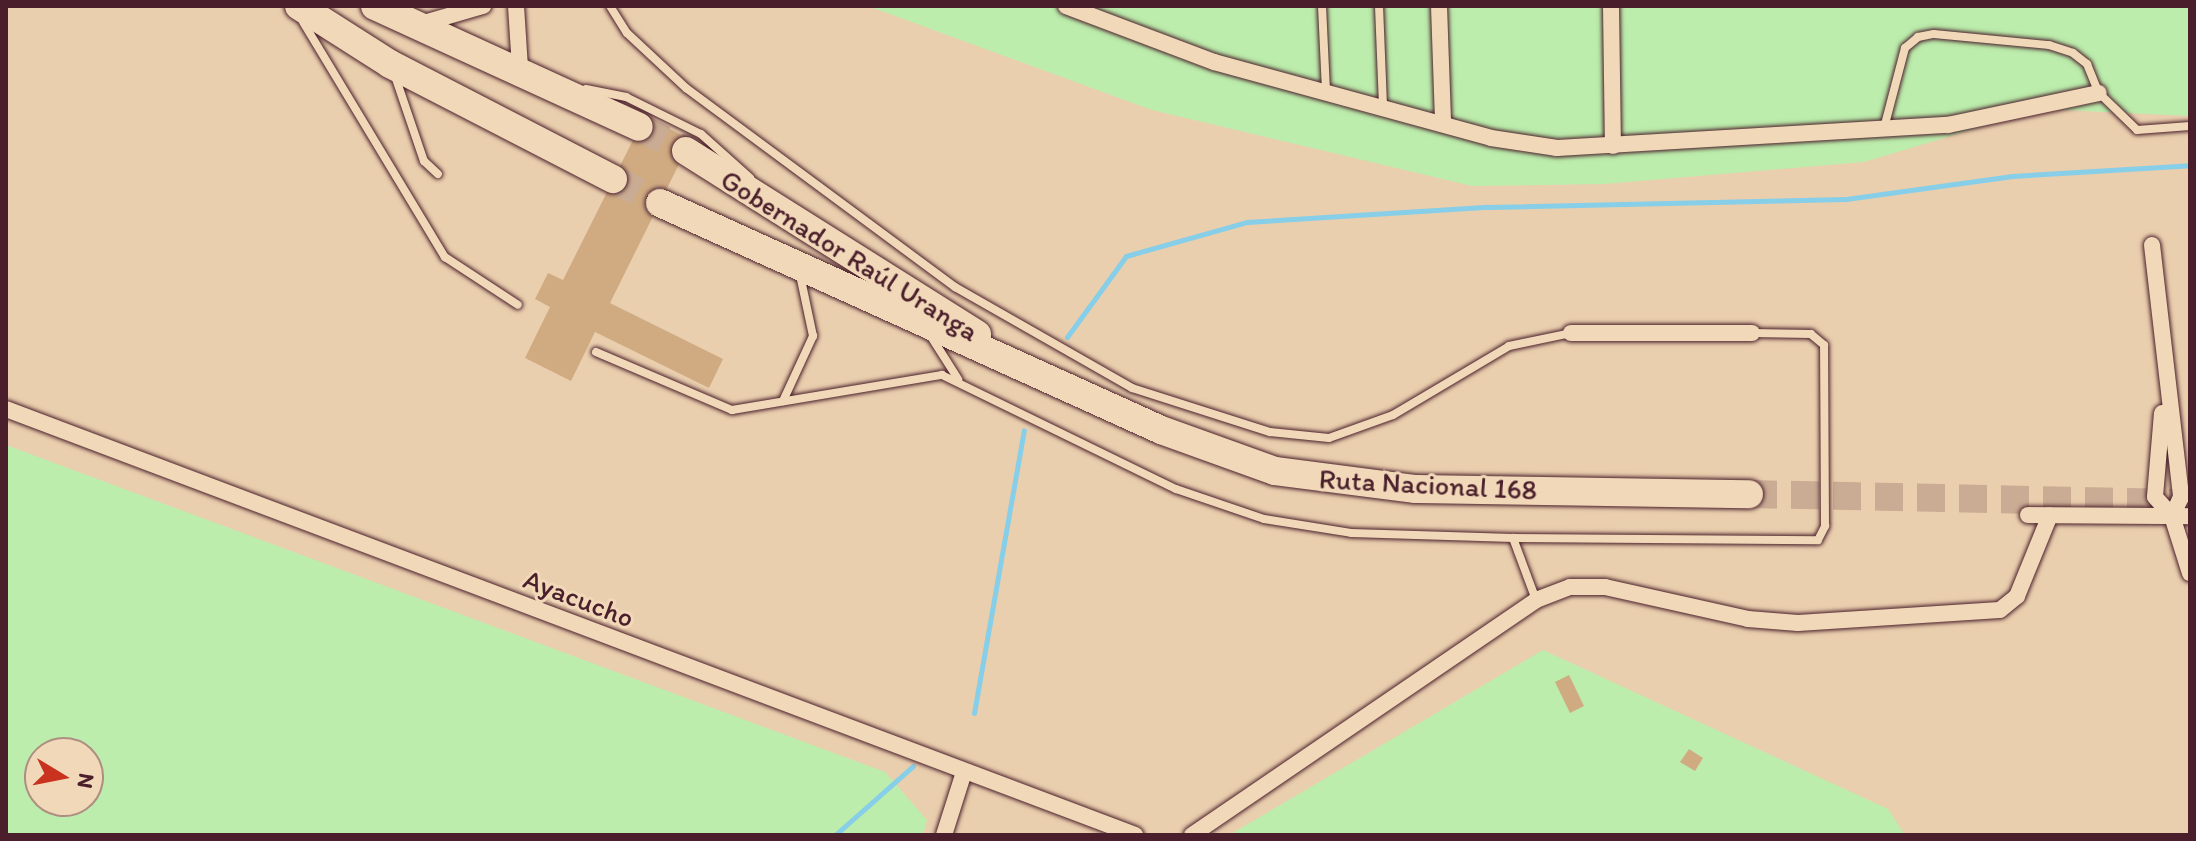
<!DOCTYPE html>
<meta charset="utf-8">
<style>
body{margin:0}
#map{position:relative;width:2196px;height:841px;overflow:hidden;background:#eacfae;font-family:Itim,sans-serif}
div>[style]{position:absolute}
.green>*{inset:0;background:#bcedac}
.stream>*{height:5px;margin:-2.5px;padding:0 2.5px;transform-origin:2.5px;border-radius:2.5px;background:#87cee8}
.building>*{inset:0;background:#d0ab82}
.highway-tunnel>*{height:28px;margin-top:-14px;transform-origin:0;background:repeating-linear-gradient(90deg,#caac94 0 28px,transparent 0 42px)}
.roads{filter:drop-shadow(0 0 2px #4a1f2b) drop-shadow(0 0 2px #4a1f2b)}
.lane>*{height:8px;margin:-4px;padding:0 4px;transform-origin:4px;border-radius:4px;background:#f1d8b9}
.street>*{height:16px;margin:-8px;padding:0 8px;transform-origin:8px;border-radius:8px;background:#f1d8b9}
.highway>*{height:28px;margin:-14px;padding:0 14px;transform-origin:14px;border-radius:14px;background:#f1d8b9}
span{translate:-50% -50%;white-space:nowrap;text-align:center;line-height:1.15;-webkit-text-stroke:6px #f1d8b9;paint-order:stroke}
.street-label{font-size:28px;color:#4a1f2b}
.frame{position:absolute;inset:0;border:8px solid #4a1f2b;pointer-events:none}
.north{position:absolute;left:24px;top:737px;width:80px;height:80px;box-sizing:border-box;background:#f1d8b9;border:2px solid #ae8e80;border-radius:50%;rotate:100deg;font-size:22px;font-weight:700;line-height:32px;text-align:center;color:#4a1f2b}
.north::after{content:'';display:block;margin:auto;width:28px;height:36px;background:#c8321e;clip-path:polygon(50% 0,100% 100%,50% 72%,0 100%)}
</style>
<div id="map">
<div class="green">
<i style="clip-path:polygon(868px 6px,2190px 6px,2190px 116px,2041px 109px,1864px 162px,1604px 184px,1472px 186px,1152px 110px)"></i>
<i style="clip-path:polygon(evenodd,6px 445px,885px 772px,927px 820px,923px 835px,6px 835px,6px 445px,40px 753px,88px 753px,88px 801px,40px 801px,40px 753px)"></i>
<i style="clip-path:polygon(1543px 650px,1888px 809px,1905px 835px,1231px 834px)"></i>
</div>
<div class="stream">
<i style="left:1067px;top:337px;width:100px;rotate:-53.9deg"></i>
<i style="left:1126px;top:256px;width:126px;rotate:-15.7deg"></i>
<i style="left:1247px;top:222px;width:241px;rotate:-3.6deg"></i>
<i style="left:1488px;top:207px;width:358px;rotate:-1.3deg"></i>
<i style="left:1846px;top:199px;width:168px;rotate:-7.9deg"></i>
<i style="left:2012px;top:176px;width:178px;rotate:-3.5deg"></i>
<i style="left:974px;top:713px;width:287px;rotate:-80deg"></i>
<i style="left:835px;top:835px;width:104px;rotate:-41.5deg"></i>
</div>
<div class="building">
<i style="clip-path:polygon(645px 116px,691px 140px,610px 303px,723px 359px,709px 388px,595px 332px,571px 381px,525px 358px,550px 307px,535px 299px,548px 273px,563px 280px)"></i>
<i style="clip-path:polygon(1569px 675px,1584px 706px,1570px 713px,1555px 682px)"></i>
<i style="clip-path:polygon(1689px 749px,1703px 758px,1695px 771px,1680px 762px)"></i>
</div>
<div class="highway-tunnel">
<i style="left:639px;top:127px;width:53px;rotate:27.1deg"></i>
<i style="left:613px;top:179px;width:53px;rotate:27.1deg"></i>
<i style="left:1749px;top:494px;width:441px;rotate:1.2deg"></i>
</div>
<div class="roads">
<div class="lane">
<i style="left:610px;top:6px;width:32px;rotate:58deg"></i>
<i style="left:627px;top:33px;width:81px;rotate:43deg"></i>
<i style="left:686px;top:88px;width:335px;rotate:36.5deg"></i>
<i style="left:955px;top:287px;width:204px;rotate:29.7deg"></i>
<i style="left:1132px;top:388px;width:145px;rotate:17.7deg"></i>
<i style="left:1270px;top:432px;width:59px;rotate:5.8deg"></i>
<i style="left:1329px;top:438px;width:68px;rotate:-19.8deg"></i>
<i style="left:1393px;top:415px;width:135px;rotate:-30.7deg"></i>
<i style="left:1509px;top:346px;width:63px;rotate:-11.8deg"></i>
<i style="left:1322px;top:6px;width:84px;rotate:87.3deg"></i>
<i style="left:1379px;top:6px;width:99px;rotate:87.7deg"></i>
<i style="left:303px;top:22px;width:275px;rotate:58.9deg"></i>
<i style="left:445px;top:257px;width:87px;rotate:33.3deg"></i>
<i style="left:395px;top:76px;width:90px;rotate:71.2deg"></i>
<i style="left:424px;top:161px;width:19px;rotate:43deg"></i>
<i style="left:586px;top:89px;width:41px;rotate:11.3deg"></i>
<i style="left:626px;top:97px;width:84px;rotate:26.3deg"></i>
<i style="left:701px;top:134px;width:66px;rotate:41.9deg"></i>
<i style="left:1884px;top:128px;width:83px;rotate:-75.3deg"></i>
<i style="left:1905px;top:48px;width:17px;rotate:-40deg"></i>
<i style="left:1918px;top:37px;width:16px;rotate:-11deg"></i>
<i style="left:1934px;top:34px;width:116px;rotate:5.5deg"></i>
<i style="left:2049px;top:45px;width:25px;rotate:18deg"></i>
<i style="left:2073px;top:53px;width:18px;rotate:38deg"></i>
<i style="left:2087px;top:64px;width:31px;rotate:68deg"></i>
<i style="left:2099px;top:93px;width:53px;rotate:44.2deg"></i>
<i style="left:2137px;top:130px;width:53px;rotate:-4.3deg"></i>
<i style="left:932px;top:338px;width:49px;rotate:57.6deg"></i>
<i style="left:596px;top:352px;width:148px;rotate:23.1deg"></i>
<i style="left:732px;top:410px;width:213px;rotate:-9.5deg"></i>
<i style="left:942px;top:375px;width:260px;rotate:26deg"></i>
<i style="left:1176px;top:489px;width:93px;rotate:18.8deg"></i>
<i style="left:1264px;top:519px;width:88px;rotate:9.1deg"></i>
<i style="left:1351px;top:533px;width:162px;rotate:1.8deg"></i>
<i style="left:1513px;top:538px;width:66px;rotate:69.6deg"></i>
<i style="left:783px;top:401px;width:72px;rotate:-65.2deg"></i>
<i style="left:813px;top:336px;width:62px;rotate:-102deg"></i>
<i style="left:1513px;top:538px;width:305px;rotate:0.4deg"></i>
<i style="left:1818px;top:540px;width:16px;rotate:-63deg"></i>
<i style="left:1825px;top:526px;width:181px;rotate:-90.3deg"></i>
<i style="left:1824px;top:345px;width:17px;rotate:-140deg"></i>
<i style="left:1811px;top:334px;width:59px;rotate:-179deg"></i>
</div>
<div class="street">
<i style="left:516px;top:6px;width:62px;rotate:86.3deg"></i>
<i style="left:1066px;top:6px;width:158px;rotate:20.7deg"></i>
<i style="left:1214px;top:62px;width:287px;rotate:15.3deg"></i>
<i style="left:1491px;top:138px;width:67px;rotate:8.6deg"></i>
<i style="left:1557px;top:148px;width:392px;rotate:-3.4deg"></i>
<i style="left:1948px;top:125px;width:154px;rotate:-12deg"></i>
<i style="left:1439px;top:6px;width:117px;rotate:88deg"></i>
<i style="left:1611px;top:6px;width:140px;rotate:89.2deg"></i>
<i style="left:417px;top:25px;width:69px;rotate:-16.1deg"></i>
<i style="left:2152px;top:245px;width:254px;rotate:83.4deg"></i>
<i style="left:2181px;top:497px;width:21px;rotate:115deg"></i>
<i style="left:1571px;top:333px;width:181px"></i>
<i style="left:6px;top:409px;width:1207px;rotate:20.67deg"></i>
<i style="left:2162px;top:413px;width:84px;rotate:94.8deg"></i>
<i style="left:2155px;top:497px;width:25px;rotate:48deg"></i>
<i style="left:2172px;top:516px;width:60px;rotate:72.5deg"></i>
<i style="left:2028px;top:515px;width:162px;rotate:0.4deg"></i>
<i style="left:944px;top:835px;width:66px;rotate:-72.4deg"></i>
<i style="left:1192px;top:835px;width:417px;rotate:-34.3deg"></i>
<i style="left:1536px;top:600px;width:36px;rotate:-21deg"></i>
<i style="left:1570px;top:587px;width:35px"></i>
<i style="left:1605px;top:587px;width:147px;rotate:12.6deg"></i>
<i style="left:1748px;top:619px;width:50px;rotate:4.6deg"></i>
<i style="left:1798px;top:623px;width:202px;rotate:-3.7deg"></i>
<i style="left:2000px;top:610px;width:22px;rotate:-39deg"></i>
<i style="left:2017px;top:596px;width:87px;rotate:-67.8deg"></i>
</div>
<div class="highway">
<i style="left:299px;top:6px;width:108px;rotate:32.5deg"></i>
<i style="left:390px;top:64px;width:251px;rotate:27.3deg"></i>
<i style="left:375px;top:6px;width:290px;rotate:24.6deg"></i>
<i style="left:686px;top:151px;width:344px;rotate:32.2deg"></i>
<i style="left:660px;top:203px;width:550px;rotate:24.37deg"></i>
<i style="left:1161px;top:430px;width:121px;rotate:19.8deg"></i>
<i style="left:1275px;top:471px;width:142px;rotate:7.3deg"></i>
<i style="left:1416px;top:489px;width:333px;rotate:0.9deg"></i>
</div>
</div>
<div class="street-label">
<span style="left:850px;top:255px;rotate:32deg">Gobernador Raúl Uranga</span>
<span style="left:1428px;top:484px;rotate:3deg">Ruta Nacional 168</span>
<span style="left:579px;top:598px;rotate:21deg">Ayacucho</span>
</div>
<div class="frame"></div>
<div class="north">N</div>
</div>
